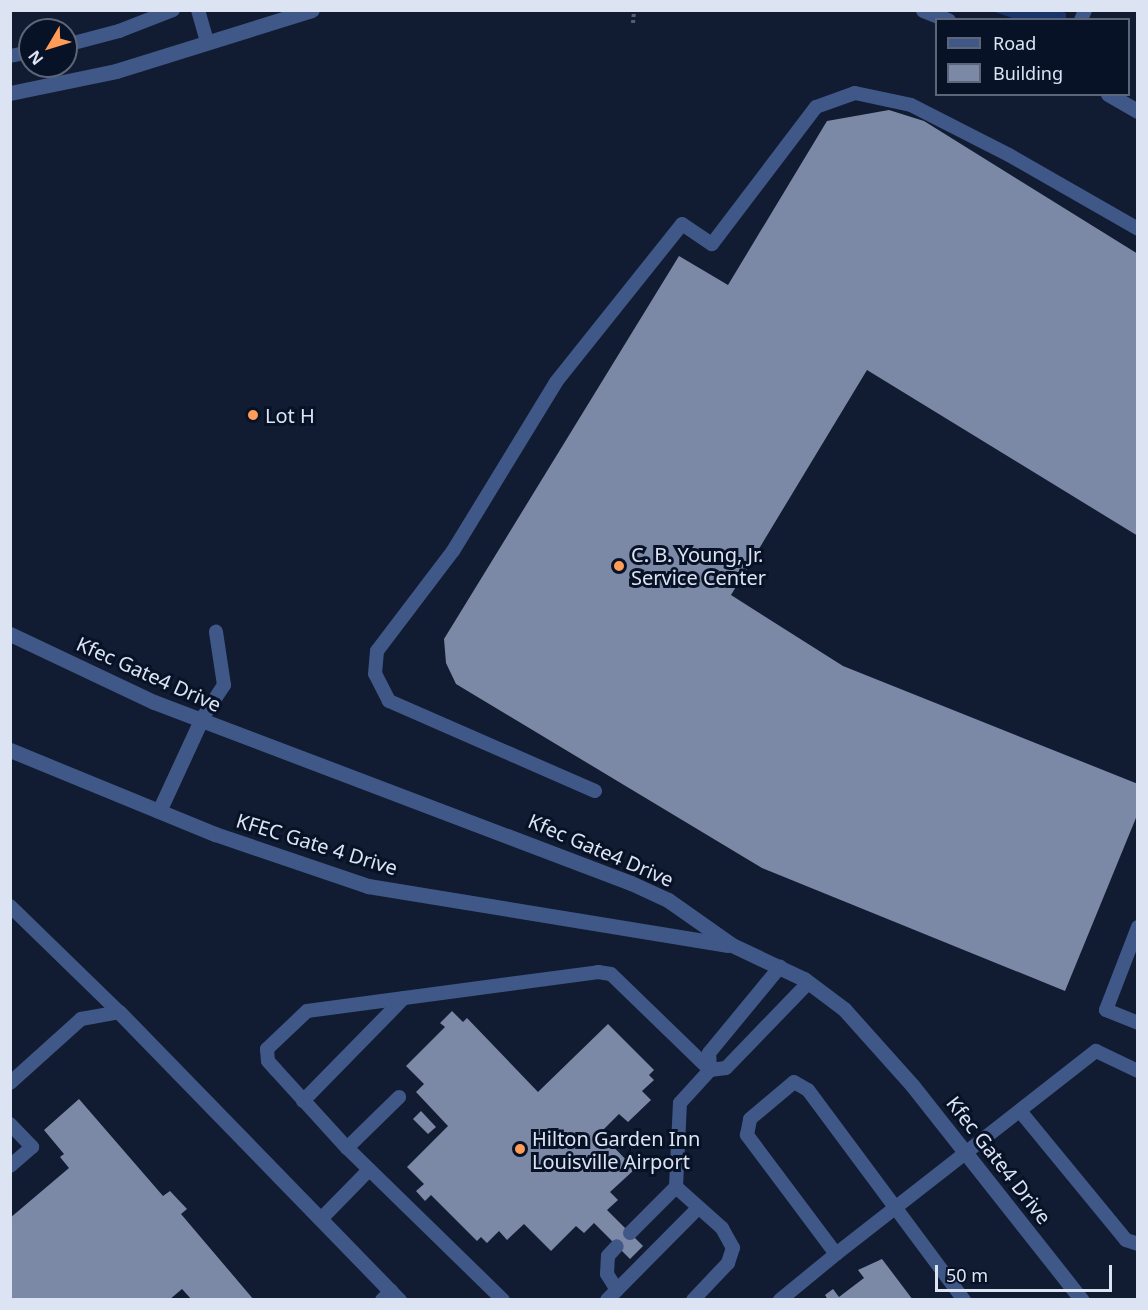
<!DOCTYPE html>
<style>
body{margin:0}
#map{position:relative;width:1148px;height:1310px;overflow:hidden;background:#111c32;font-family:"Noto Sans",sans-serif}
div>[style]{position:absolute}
.green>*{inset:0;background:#1b346a}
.building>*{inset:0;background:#7b89a6}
.path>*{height:4px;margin-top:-2px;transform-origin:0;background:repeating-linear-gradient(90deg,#555f73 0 3px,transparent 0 6px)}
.lane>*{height:14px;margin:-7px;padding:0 7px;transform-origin:7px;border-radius:7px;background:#405888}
.street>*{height:15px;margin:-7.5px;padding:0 7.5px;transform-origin:7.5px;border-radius:7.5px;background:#405888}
.dots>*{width:16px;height:16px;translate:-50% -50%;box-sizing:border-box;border:3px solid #081227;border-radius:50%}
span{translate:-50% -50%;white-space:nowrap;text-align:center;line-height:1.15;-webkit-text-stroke:6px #081227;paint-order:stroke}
.poi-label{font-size:20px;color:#dce4f4}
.left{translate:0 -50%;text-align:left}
.street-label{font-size:20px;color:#dce4f4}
.frame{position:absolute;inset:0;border:12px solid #dce4f4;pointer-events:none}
.legend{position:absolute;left:935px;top:18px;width:195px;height:78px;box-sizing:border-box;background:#081227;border:2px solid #5d6679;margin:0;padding:8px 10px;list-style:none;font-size:18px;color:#dce4f4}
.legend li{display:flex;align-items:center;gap:12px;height:30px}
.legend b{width:30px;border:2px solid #5d6679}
.north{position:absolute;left:18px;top:18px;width:60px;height:60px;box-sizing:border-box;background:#081227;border:2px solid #5d6679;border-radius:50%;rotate:232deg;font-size:16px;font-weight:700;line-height:24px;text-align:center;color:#dce4f4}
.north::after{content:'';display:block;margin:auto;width:21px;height:27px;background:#fe9c58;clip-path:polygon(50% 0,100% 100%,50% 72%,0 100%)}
.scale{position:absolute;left:935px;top:1265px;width:177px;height:27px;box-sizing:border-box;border:3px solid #dce4f4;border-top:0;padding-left:8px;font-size:18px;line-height:21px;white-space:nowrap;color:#dce4f4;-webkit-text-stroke:4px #081227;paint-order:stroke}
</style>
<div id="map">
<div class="green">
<i style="clip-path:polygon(992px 11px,1059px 11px,1066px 13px,1066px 19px,1015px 19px)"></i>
</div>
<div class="building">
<i style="clip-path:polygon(889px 110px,924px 121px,1138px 254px,1138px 536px,867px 370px,731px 595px,843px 666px,1138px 784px,1138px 813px,1065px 991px,762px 868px,456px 684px,446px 663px,444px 639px,679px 256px,728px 285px,827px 121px)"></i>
<i style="clip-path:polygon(452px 1011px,463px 1022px,467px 1018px,538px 1092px,608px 1024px,654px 1070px,649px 1075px,654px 1080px,642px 1091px,651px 1100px,628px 1122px,619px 1114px,600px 1133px,635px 1169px,610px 1192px,618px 1200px,607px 1210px,643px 1246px,630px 1259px,594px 1223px,584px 1233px,576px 1226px,551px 1251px,524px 1224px,507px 1240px,499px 1231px,487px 1243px,481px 1237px,477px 1241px,431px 1195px,425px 1201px,416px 1191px,424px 1184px,407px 1167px,448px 1126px,416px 1092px,424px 1084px,406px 1066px,445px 1027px,440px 1023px)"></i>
<i style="clip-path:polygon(79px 1099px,163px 1196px,170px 1191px,187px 1209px,181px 1214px,254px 1300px,192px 1300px,182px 1289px,169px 1300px,14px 1300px,10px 1295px,10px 1218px,69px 1168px,60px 1157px,64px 1154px,44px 1130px)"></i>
<i style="clip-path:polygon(421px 1111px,436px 1127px,428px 1134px,413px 1119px)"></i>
<i style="clip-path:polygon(882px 1259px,913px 1300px,828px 1300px,825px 1295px,833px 1289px,839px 1297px,864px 1278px,858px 1270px)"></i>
</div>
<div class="path">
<i style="left:633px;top:23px;width:11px;rotate:-85deg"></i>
</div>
<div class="lane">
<i style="left:198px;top:10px;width:33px;rotate:74deg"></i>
<i style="left:1081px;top:20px;width:11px;rotate:-68deg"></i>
<i style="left:66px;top:45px;width:55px;rotate:-14.8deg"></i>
<i style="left:119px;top:31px;width:58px;rotate:-21.3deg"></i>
<i style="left:10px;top:56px;width:20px;rotate:-11deg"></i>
<i style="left:201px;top:720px;width:42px;rotate:-56.7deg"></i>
<i style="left:224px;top:685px;width:54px;rotate:-98.6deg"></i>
<i style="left:595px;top:791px;width:225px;rotate:-156.4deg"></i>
<i style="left:389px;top:701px;width:30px;rotate:-117deg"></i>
<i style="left:375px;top:674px;width:23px;rotate:-85deg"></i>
<i style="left:377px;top:651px;width:126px;rotate:-52.8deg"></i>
<i style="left:453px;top:551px;width:198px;rotate:-58.6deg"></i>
<i style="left:556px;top:382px;width:202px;rotate:-51.4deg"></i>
<i style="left:682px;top:224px;width:36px;rotate:34deg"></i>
<i style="left:712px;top:244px;width:172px;rotate:-52.8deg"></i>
<i style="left:816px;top:107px;width:41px;rotate:-19.7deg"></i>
<i style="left:855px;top:93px;width:57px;rotate:12.1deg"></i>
<i style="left:911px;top:105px;width:110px;rotate:27deg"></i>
<i style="left:1009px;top:155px;width:149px;rotate:29.8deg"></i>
<i style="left:10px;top:906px;width:152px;rotate:44.2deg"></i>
<i style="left:1138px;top:927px;width:89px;rotate:111.1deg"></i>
<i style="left:1106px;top:1010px;width:35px;rotate:22deg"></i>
<i style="left:710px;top:1070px;width:17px;rotate:-93deg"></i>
<i style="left:709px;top:1053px;width:112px;rotate:-50.5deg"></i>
<i style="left:10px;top:1083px;width:96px;rotate:-42deg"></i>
<i style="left:81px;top:1019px;width:39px;rotate:-10deg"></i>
<i style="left:303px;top:1101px;width:144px;rotate:-45.6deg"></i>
<i style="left:1020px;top:1111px;width:167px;rotate:50.6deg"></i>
<i style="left:1126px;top:1240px;width:13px;rotate:18deg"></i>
<i style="left:10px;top:1124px;width:32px;rotate:46deg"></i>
<i style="left:32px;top:1147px;width:29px;rotate:139deg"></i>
<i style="left:347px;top:1148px;width:73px;rotate:-44.4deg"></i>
<i style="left:321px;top:1219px;width:69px;rotate:-45.6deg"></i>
<i style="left:630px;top:1233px;width:65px;rotate:-45deg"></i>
<i style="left:836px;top:1254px;width:330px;rotate:-38deg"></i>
<i style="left:1096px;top:1051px;width:47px;rotate:25.5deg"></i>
<i style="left:617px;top:1290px;width:19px;rotate:-122deg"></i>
<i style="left:607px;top:1274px;width:18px;rotate:-87deg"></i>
<i style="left:608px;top:1256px;width:13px;rotate:-48deg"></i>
<i style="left:382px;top:1300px;width:13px;rotate:-45deg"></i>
<i style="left:503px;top:1300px;width:218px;rotate:-135.7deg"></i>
<i style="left:347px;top:1148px;width:105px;rotate:-132.3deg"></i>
<i style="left:276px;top:1070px;width:12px;rotate:-132deg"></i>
<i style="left:268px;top:1061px;width:12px;rotate:-95deg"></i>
<i style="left:267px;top:1049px;width:55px;rotate:-43.5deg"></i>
<i style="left:307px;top:1011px;width:294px;rotate:-7.6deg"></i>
<i style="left:598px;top:972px;width:13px;rotate:9deg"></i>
<i style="left:611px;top:974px;width:138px;rotate:44.1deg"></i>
<i style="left:607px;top:1300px;width:129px;rotate:-45.3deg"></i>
<i style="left:693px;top:1300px;width:51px;rotate:-46.6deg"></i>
<i style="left:728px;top:1263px;width:16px;rotate:-72deg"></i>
<i style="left:733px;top:1248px;width:23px;rotate:-119deg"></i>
<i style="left:722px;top:1228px;width:62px;rotate:-138.3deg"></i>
<i style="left:676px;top:1187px;width:84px;rotate:-87.3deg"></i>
<i style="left:680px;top:1103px;width:45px;rotate:-47.7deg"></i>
<i style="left:710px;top:1070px;width:16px;rotate:-7deg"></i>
<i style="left:726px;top:1068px;width:118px;rotate:-46deg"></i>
<i style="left:780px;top:1300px;width:72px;rotate:-39.4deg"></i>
<i style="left:836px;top:1254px;width:149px;rotate:-126.8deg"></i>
<i style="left:747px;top:1135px;width:16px;rotate:-79deg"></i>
<i style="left:750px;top:1119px;width:57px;rotate:-40.1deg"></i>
<i style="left:794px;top:1082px;width:16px;rotate:30deg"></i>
<i style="left:808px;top:1090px;width:262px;rotate:53.4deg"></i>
</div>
<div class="street">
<i style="left:923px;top:10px;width:27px;rotate:22deg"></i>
<i style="left:10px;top:93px;width:108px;rotate:-11.7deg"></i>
<i style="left:116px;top:71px;width:205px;rotate:-17.3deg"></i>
<i style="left:1108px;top:94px;width:34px;rotate:30deg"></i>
<i style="left:10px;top:634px;width:159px;rotate:25.3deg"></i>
<i style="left:154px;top:702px;width:510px;rotate:20.78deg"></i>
<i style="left:631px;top:883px;width:41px;rotate:24.7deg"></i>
<i style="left:668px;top:900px;width:78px;rotate:35.1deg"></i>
<i style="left:732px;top:945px;width:80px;rotate:25.3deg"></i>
<i style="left:804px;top:979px;width:50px;rotate:36.9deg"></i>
<i style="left:844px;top:1009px;width:102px;rotate:48.2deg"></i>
<i style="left:912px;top:1085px;width:274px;rotate:51.7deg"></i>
<i style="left:10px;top:750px;width:222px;rotate:22.3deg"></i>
<i style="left:215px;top:834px;width:162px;rotate:18.8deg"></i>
<i style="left:368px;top:886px;width:365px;rotate:9.3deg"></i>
<i style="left:159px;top:811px;width:100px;rotate:-65.2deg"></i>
<i style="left:119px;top:1012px;width:402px;rotate:45.8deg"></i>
</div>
<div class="dots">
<i style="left:253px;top:415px;background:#fe9c58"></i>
<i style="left:619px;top:566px;background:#fe9c58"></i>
<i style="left:520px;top:1149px;background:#fe9c58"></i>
</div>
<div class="poi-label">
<span class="left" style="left:265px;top:415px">Lot H</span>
<span class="left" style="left:631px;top:566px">C. B. Young, Jr.<br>Service Center</span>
<span class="left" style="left:532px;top:1150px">Hilton Garden Inn<br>Louisville Airport</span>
</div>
<div class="street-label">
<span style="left:149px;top:674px;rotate:24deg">Kfec Gate4 Drive</span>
<span style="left:317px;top:844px;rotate:17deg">KFEC Gate 4 Drive</span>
<span style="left:601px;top:850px;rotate:23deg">Kfec Gate4 Drive</span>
<span style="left:999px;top:1160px;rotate:52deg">Kfec Gate4 Drive</span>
</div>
<div class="frame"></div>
<ul class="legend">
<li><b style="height:8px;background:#405888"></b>Road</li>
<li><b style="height:16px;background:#7b89a6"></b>Building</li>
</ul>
<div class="north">N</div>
<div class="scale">50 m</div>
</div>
